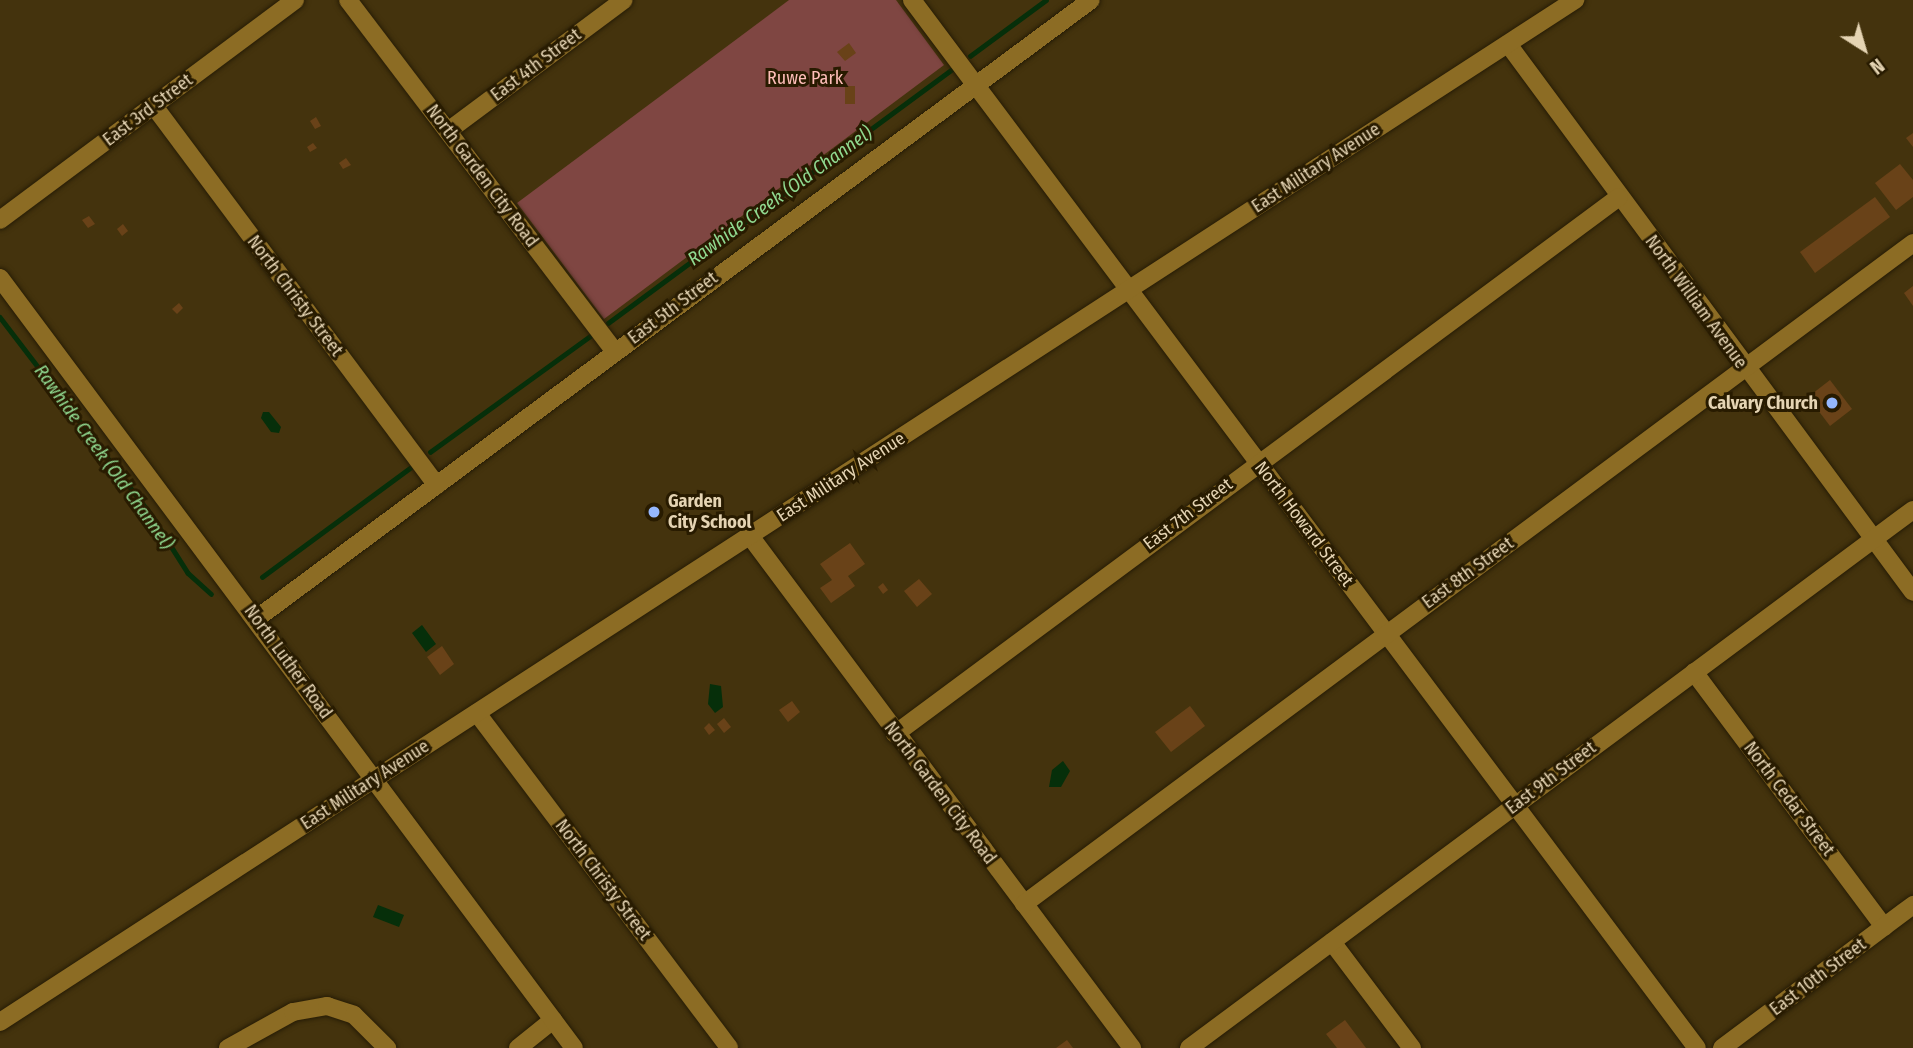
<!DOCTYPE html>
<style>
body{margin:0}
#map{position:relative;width:1913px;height:1048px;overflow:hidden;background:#44330d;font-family:"Fira Sans Condensed",sans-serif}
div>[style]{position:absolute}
.green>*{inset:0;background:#7f4642}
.water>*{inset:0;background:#062f0a}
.stream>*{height:4.5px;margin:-2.25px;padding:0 2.25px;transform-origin:2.25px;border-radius:2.25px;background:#062f0a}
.building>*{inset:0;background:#694218}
.roads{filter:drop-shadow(0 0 2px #261c06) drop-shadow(0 0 2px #261c06)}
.street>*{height:18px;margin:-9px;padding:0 9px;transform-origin:9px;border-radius:9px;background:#8c6c24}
.secondary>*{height:18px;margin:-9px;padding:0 9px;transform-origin:9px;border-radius:9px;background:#8c6c24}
.dots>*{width:19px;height:19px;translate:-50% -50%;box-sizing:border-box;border:4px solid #281b00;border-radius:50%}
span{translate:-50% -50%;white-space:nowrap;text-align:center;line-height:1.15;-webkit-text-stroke:6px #281b00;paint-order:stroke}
.street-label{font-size:18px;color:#e5d4b3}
.park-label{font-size:18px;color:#febeb8}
.poi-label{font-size:18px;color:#e5d4b3;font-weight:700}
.right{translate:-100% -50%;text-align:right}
.left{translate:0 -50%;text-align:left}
.water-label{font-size:19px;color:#90d98f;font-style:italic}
.north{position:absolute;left:1829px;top:14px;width:70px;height:70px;-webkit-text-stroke:5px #281b00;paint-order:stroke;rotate:143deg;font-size:19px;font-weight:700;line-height:28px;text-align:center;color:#e5d4b3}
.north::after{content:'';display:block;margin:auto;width:24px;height:32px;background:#e5d4b3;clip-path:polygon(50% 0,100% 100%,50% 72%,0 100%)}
</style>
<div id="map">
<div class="green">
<i style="clip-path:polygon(789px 0,896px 0,944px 65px,604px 319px,517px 203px)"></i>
</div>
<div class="water">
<i style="clip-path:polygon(263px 412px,269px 412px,281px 427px,279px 433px,271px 432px,261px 418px)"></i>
<i style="clip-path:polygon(422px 625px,436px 644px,426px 652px,412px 633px)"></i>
<i style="clip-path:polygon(710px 684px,721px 686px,723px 707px,715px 713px,708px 704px)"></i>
<i style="clip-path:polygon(1063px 761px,1070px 771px,1061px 787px,1049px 787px,1052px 770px)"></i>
<i style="clip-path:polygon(378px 905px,404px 915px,399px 927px,373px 917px)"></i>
</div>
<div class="stream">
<i style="left:970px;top:56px;width:94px;rotate:-36.4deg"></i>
<i style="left:0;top:317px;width:250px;rotate:52.6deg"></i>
<i style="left:152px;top:516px;width:67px;rotate:57.7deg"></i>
<i style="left:188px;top:573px;width:31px;rotate:42deg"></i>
<i style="left:608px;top:323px;width:426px;rotate:-36.4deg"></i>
<i style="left:430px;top:452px;width:198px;rotate:-35.9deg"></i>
<i style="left:262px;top:577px;width:184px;rotate:-36.4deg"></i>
</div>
<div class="building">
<i style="clip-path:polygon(849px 43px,856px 53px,845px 61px,837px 52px)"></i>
<i style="clip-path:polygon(845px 86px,855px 86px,855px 104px,845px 104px)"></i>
<i style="clip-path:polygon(316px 117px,321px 126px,315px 129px,310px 121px)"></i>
<i style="clip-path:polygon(1913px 133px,1913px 147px,1906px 138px)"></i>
<i style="clip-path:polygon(313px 143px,317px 148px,310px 152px,307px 147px)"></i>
<i style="clip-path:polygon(346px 158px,351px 165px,343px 169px,339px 163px)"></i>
<i style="clip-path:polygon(1900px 164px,1913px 180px,1913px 197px,1896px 210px,1875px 183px)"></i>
<i style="clip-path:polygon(1875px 197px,1890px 217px,1815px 273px,1800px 252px)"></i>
<i style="clip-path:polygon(89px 216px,95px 224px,88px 228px,82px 220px)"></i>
<i style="clip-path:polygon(123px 224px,128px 231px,122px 236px,117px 229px)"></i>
<i style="clip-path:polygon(1913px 286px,1913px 306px,1904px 293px)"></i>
<i style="clip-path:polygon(179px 303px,183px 308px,177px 314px,172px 309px)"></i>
<i style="clip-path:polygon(1830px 380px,1852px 409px,1830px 426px,1808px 397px)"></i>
<i style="clip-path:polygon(850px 543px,865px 564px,848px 576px,855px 586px,831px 603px,820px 588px,832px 580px,820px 564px)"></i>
<i style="clip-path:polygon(919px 579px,932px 594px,917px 607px,904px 591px)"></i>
<i style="clip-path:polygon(883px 583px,888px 590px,883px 594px,878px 587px)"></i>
<i style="clip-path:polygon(442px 646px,454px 664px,440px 675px,427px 657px)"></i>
<i style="clip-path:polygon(792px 701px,800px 712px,788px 722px,779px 710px)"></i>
<i style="clip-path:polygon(1190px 706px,1205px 726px,1171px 752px,1155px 732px)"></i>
<i style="clip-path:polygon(724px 718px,731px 727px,724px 733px,717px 724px)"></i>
<i style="clip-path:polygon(709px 723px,715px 730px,709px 735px,704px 728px)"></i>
<i style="clip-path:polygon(1345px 1020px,1366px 1048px,1337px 1048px,1326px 1034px)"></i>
<i style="clip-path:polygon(1067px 1040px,1073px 1048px,1056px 1048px)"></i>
</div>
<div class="roads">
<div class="street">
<i style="left:348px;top:0;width:442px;rotate:52.8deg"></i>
<i style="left:912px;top:0;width:1309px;rotate:53.17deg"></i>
<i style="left:1508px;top:44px;width:681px;rotate:53.53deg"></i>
<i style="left:154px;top:106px;width:473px;rotate:53.3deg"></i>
<i style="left:448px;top:131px;width:219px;rotate:-36.7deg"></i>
<i style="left:0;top:220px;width:368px;rotate:-36.7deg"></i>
<i style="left:750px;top:536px;width:639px;rotate:53.27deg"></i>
<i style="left:256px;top:619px;width:1039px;rotate:-36.55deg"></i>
<i style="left:1694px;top:672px;width:318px;rotate:53.3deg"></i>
<i style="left:477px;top:713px;width:419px;rotate:53deg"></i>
<i style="left:895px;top:734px;width:901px;rotate:-36.56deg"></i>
<i style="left:1024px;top:904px;width:1108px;rotate:-36.63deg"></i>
<i style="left:1332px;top:942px;width:133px;rotate:53deg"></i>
<i style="left:228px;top:1048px;width:74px;rotate:-29deg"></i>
<i style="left:293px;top:1012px;width:35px;rotate:-10deg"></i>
<i style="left:327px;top:1006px;width:28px;rotate:18deg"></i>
<i style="left:354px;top:1015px;width:47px;rotate:45deg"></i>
<i style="left:518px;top:1048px;width:45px;rotate:-38.7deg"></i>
<i style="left:1189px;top:1048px;width:902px;rotate:-36.62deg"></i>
<i style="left:1722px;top:1048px;width:239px;rotate:-36.8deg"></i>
</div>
<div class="secondary">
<i style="left:0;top:278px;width:960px;rotate:53.3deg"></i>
<i style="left:0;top:1022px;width:1878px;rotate:-32.98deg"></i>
</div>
</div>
<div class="dots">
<i style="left:1832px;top:403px;background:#95b7fd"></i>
<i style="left:654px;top:512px;background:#95b7fd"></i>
</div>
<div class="street-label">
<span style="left:536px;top:65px;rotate:-37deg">East 4th Street</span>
<span style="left:148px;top:110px;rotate:-37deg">East 3rd Street</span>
<span style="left:1316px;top:168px;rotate:-33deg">East Military Avenue</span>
<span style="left:482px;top:176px;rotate:53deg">North Garden City Road</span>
<span style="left:295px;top:296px;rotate:53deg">North Christy Street</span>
<span style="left:1696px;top:302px;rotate:54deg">North William Avenue</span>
<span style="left:673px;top:308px;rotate:-37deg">East 5th Street</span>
<span style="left:841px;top:477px;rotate:-33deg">East Military Avenue</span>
<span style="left:1188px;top:514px;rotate:-37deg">East 7th Street</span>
<span style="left:1304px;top:524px;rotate:53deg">North Howard Street</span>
<span style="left:1468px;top:573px;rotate:-36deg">East 8th Street</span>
<span style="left:288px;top:662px;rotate:54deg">North Luther Road</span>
<span style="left:1551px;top:778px;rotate:-37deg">East 9th Street</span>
<span style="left:365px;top:785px;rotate:-33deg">East Military Avenue</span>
<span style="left:940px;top:793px;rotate:53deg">North Garden City Road</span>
<span style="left:1789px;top:799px;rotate:53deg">North Cedar Street</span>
<span style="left:603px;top:880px;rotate:53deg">North Christy Street</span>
<span style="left:1818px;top:977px;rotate:-37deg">East 10th Street</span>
</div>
<div class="park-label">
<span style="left:805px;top:78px">Ruwe Park</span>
</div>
<div class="poi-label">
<span class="right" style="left:1818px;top:403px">Calvary Church</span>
<span class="left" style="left:668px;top:512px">Garden<br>City School</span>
</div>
<div class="water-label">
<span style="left:780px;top:196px;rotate:-36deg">Rawhide Creek (Old Channel)</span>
<span style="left:104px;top:457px;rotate:54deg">Rawhide Creek (Old Channel)</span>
</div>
<div class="north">N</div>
</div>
